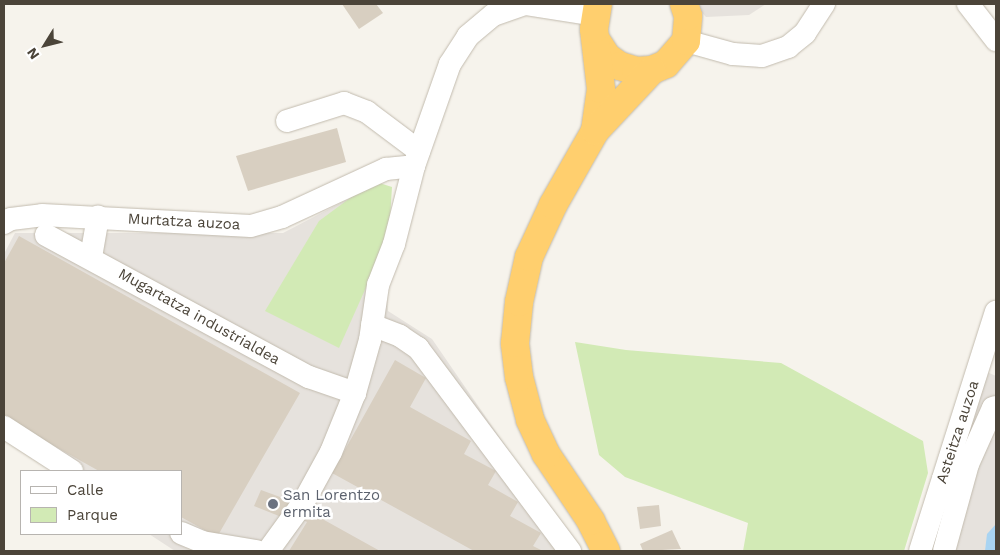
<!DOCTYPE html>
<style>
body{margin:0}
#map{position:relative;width:1000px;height:555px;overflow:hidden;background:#f6f3ec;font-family:"Work Sans",sans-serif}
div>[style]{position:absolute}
.industrial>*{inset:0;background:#e6e2dd}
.green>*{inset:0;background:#d2eab5}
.water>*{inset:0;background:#a9d4f2}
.building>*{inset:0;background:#d8cfc1}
.roads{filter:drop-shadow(0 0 1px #c2bbae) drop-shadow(0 0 1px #c2bbae)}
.minor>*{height:22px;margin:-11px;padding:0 11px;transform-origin:11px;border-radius:11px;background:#fff}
.highway>*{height:28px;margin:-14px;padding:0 14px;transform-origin:14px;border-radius:14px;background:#ffcf6e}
.dots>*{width:14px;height:14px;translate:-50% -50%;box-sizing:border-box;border:2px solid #fff;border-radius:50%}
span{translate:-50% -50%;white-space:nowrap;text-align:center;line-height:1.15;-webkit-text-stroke:5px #fff;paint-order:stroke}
.street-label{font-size:15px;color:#4b4439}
.worship-label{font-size:15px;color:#5b616d}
.left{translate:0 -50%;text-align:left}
.frame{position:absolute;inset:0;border:5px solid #4b4439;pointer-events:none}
.legend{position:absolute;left:20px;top:470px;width:162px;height:65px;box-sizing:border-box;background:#fff;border:1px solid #b7b4b0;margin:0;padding:6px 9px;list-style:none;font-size:15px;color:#4b4439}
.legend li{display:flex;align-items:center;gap:10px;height:25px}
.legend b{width:25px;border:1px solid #b7b4b0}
.north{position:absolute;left:20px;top:20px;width:50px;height:50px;-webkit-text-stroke:4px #fff;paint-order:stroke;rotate:234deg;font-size:14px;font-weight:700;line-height:20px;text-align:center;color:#4b4439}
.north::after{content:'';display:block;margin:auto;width:18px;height:22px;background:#4b4439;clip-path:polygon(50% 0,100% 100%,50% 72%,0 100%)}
</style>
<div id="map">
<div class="industrial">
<i style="clip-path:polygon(694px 4px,766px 4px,749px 15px,706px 17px)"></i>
<i style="clip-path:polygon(381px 182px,388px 311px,432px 339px,578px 551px,175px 551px,149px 534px,181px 534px,181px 471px,54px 471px,4px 438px,4px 254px,15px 233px,283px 233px)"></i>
<i style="clip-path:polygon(987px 372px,996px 376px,996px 551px,929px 551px)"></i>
</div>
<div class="green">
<i style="clip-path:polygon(373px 181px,392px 187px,389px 236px,339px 348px,265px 311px,319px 221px)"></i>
<i style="clip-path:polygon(575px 342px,626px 350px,781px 363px,923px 441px,928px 473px,904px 551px,743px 551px,748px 523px,625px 477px,599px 455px)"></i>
</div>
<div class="water">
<i style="clip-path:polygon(996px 524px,996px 551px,985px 551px,987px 534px)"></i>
</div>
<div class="building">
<i style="clip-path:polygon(342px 4px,376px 4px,383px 13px,359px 29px)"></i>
<i style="clip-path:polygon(337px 128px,346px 162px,248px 191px,236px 156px)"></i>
<i style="clip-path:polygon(19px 236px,300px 393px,217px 537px,181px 517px,181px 471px,99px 471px,4px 418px,4px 263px)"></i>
<i style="clip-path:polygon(395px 360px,426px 378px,410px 407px,471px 441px,464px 454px,496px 471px,488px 485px,518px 502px,510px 516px,541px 533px,533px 546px,543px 551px,474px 551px,332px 473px)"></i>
<i style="clip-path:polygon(261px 490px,291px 501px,284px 518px,254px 506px)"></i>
<i style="clip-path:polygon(659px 505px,661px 526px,640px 529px,637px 507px)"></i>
<i style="clip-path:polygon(308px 511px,380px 551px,289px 551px,307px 522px,303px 520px)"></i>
<i style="clip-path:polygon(672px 530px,681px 549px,643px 551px,640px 544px)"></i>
</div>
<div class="roads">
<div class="minor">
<i style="left:968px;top:4px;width:46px;rotate:52.1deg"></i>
<i style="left:686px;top:41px;width:49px;rotate:15.5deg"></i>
<i style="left:733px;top:54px;width:29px;rotate:4deg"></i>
<i style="left:762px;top:56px;width:28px;rotate:-19deg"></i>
<i style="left:788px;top:47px;width:22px;rotate:-39deg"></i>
<i style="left:805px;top:33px;width:35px;rotate:-57deg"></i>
<i style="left:287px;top:121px;width:60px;rotate:-17.5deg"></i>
<i style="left:344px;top:103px;width:25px;rotate:21deg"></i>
<i style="left:367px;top:112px;width:65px;rotate:36.9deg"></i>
<i style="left:4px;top:223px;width:8px;rotate:-30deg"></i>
<i style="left:11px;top:219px;width:31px;rotate:-7deg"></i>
<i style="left:42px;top:215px;width:209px;rotate:3deg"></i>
<i style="left:251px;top:226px;width:32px;rotate:-16deg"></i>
<i style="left:282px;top:217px;width:115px;rotate:-24.8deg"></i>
<i style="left:386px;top:169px;width:28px;rotate:-6deg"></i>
<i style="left:414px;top:166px;width:108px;rotate:-70.6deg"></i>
<i style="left:450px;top:64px;width:33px;rotate:-57deg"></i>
<i style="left:468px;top:36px;width:33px;rotate:-40deg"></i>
<i style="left:493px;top:15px;width:34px;rotate:-19deg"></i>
<i style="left:525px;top:4px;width:71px;rotate:8.9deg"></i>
<i style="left:46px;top:235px;width:299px;rotate:28.4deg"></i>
<i style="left:309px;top:377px;width:49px;rotate:19.2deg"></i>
<i style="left:91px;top:257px;width:41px;rotate:-80.1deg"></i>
<i style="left:372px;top:325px;width:30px;rotate:21deg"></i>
<i style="left:400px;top:336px;width:22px;rotate:34deg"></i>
<i style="left:418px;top:348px;width:254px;rotate:53.2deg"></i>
<i style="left:4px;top:427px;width:81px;rotate:32.9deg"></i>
<i style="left:181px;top:533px;width:23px;rotate:23deg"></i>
<i style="left:202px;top:542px;width:55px;rotate:9.5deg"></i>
<i style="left:268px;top:551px;width:59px;rotate:-53.9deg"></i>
<i style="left:303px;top:503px;width:58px;rotate:-61.2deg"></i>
<i style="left:331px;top:452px;width:64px;rotate:-67.9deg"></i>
<i style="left:355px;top:393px;width:55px;rotate:-74.2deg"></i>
<i style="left:370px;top:340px;width:56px;rotate:-81.7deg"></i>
<i style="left:378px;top:285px;width:44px;rotate:-68.7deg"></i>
<i style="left:394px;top:244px;width:81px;rotate:-75.6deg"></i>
<i style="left:920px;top:551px;width:251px;rotate:-72.4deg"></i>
<i style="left:944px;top:551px;width:90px;rotate:-74.6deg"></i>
<i style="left:968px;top:464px;width:61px;rotate:-65.9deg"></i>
<i style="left:993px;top:408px;width:3px;rotate:-18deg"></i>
</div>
<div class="highway">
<i style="left:598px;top:43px;width:17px;rotate:57deg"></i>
<i style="left:607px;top:57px;width:16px;rotate:35deg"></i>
<i style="left:620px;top:66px;width:17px;rotate:17deg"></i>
<i style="left:636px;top:71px;width:16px;rotate:-4deg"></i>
<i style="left:652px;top:70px;width:15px;rotate:-23deg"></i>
<i style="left:666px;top:64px;width:30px;rotate:-49deg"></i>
<i style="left:686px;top:41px;width:25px;rotate:-85deg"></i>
<i style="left:688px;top:16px;width:13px;rotate:-108deg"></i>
<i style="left:595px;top:131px;width:42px;rotate:-81.9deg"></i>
<i style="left:601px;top:89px;width:60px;rotate:-96.7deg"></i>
<i style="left:594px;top:29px;width:25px;rotate:-81deg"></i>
<i style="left:606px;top:551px;width:34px;rotate:-117deg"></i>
<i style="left:591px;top:521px;width:81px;rotate:-123.9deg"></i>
<i style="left:546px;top:454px;width:38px;rotate:-115deg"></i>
<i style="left:530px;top:419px;width:43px;rotate:-104.7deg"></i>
<i style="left:519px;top:377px;width:34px;rotate:-97deg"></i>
<i style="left:515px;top:343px;width:41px;rotate:-84.4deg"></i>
<i style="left:519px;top:302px;width:46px;rotate:-77.5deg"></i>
<i style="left:529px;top:257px;width:57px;rotate:-65.2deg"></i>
<i style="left:553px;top:205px;width:85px;rotate:-60.4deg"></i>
<i style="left:595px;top:131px;width:83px;rotate:-46.9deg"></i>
</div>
</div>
<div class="dots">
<i style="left:273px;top:504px;background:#6b7280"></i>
</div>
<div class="street-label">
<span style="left:184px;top:222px;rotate:3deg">Murtatza auzoa</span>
<span style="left:199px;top:317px;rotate:29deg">Mugartatza industrialdea</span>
<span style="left:958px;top:432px;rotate:-72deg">Asteitza auzoa</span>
</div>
<div class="worship-label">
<span class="left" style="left:283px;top:504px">San Lorentzo<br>ermita</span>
</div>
<div class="frame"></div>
<ul class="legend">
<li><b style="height:6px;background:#fff"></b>Calle</li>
<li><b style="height:14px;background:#d2eab5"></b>Parque</li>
</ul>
<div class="north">N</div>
</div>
